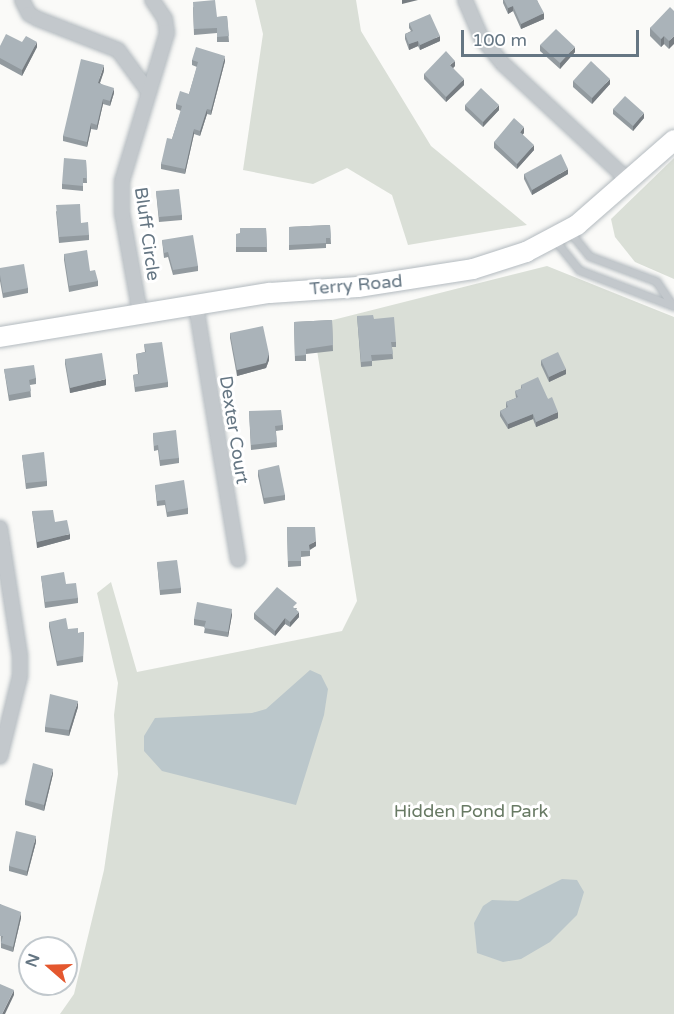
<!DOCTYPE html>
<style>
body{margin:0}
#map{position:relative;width:674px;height:1014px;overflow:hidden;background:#fafaf8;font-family:"Varela Round",sans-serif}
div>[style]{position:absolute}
.green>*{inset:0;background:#dadfd7}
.water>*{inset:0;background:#bbc7cb}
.roads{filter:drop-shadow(0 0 2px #b3babf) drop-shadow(0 0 2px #b3babf)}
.lane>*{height:7px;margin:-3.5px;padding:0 3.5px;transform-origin:3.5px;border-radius:3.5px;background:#c3c8cc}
.street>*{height:14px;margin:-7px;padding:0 7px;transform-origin:7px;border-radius:7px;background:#c3c8cc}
.secondary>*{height:20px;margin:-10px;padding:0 10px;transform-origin:10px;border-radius:10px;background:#fff}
.wall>*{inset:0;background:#929a9f}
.shaded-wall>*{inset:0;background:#777d82}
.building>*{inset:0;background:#aab3b9}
span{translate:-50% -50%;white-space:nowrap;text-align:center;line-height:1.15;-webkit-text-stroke:6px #fff;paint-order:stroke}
.street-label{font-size:18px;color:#657683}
.park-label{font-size:18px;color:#687a64}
.north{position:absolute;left:18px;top:936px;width:60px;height:60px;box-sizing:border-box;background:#fff;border:2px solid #c1c8cd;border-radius:50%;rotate:290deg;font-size:16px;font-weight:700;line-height:24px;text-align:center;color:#657683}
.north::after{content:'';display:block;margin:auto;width:21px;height:27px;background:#e4572e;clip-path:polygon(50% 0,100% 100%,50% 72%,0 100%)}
.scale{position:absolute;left:461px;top:30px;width:178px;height:27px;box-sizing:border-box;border:3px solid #657683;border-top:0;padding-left:8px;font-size:18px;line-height:21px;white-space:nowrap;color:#657683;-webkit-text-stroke:4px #fff;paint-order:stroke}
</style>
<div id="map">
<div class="green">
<i style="clip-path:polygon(255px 0,356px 0,361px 31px,431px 146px,527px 225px,408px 245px,392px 195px,347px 168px,313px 184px,243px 170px,263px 34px)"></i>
<i style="clip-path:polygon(674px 158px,674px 279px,635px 262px,615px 237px,611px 219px)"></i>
<i style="clip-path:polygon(547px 266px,674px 317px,674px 1014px,60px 1014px,74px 994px,104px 870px,118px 774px,114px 715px,118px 683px,97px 593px,111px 582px,137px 672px,342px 631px,357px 601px,313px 325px)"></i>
</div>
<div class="water">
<i style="clip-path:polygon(310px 670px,321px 675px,328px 689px,324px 715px,296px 805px,162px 771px,144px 751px,144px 736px,155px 718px,252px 713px,266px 709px)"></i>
<i style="clip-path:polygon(562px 879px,577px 880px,584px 892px,577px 915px,550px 942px,521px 959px,503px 962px,477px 953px,474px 923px,483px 906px,492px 900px,518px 901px)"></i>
</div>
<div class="roads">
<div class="lane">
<i style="left:569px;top:231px;width:32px;rotate:51deg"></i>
<i style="left:589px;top:256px;width:72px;rotate:20.5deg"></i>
<i style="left:656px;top:281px;width:29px;rotate:56deg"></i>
<i style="left:554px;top:239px;width:40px;rotate:51deg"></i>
<i style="left:579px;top:270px;width:102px;rotate:20.8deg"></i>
</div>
<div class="street">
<i style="left:22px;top:0;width:16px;rotate:63deg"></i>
<i style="left:29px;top:14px;width:10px;rotate:29deg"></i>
<i style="left:38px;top:19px;width:86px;rotate:21.2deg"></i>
<i style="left:118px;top:50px;width:51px;rotate:53.8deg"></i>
<i style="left:465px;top:0;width:40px;rotate:66.6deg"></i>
<i style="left:481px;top:37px;width:35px;rotate:51deg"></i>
<i style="left:503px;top:64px;width:172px;rotate:42.9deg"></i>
<i style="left:196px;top:306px;width:257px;rotate:80.6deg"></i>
<i style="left:140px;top:313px;width:102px;rotate:-100.2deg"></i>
<i style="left:122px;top:213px;width:32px;rotate:-90deg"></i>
<i style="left:122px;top:181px;width:155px;rotate:-73.1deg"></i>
<i style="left:167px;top:33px;width:14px;rotate:-98deg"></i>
<i style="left:165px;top:19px;width:23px;rotate:-124deg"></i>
<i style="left:0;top:528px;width:129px;rotate:81.1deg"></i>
<i style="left:20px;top:655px;width:21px;rotate:90deg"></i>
<i style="left:20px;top:676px;width:83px;rotate:103.9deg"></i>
</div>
<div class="secondary">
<i style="left:0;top:337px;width:274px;rotate:-9.3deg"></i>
<i style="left:270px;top:293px;width:88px;rotate:-3.9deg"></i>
<i style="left:358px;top:287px;width:116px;rotate:-8.9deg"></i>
<i style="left:473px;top:269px;width:56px;rotate:-17.8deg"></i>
<i style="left:526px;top:252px;width:58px;rotate:-27.9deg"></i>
<i style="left:577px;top:225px;width:129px;rotate:-41.2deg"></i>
</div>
</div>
<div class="wall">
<i style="clip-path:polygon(503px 0,537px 0,544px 19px,521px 29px,513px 11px,508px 14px,503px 3px)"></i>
<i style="clip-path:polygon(193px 7px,217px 17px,227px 16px,229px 42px,217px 42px,217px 33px,194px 35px)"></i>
<i style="clip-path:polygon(674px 11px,669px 49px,664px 44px,661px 47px,650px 36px,650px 28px)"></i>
<i style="clip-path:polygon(409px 23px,440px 41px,420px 50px,418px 46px,409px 50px,405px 39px,405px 34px,411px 31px,409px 28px)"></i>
<i style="clip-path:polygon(22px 42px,37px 47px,22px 76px,0 64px,0 46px)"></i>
<i style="clip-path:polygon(540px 45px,575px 52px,560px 69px,540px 51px)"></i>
<i style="clip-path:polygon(192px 60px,225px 61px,211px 115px,207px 114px,200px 136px,194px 134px,185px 174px,161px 169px,161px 164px,172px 139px,181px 111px,176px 109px,176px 104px,189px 94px,197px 67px,192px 65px)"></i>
<i style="clip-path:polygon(455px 66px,453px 68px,464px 85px,446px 102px,424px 79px,424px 74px)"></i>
<i style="clip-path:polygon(104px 71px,100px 83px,114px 93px,110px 106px,103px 104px,97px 130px,91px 129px,87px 147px,63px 141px,63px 136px)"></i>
<i style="clip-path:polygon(573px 81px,610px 84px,592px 104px,573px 87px)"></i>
<i style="clip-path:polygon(465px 105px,499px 110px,483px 127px,465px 110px)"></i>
<i style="clip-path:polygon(613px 109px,644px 118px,633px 131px,613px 114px)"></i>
<i style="clip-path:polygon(524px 133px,522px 135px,534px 150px,517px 169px,494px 148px,494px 142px)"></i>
<i style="clip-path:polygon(86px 160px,87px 183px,83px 183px,83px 191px,62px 189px,62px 184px)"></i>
<i style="clip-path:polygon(524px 174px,568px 174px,532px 195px,524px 179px)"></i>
<i style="clip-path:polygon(156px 191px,182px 215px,182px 220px,159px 222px)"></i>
<i style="clip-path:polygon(56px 211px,81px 223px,89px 235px,89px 240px,59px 243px)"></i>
<i style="clip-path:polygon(330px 225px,331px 244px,326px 244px,326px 248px,289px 250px,289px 227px)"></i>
<i style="clip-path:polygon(266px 228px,267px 252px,236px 252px,236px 234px)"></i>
<i style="clip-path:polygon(162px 240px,198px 266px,198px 271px,173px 275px,168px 257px,164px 258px)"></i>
<i style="clip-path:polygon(64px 254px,90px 271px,98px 281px,98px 286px,69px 292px,64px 260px)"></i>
<i style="clip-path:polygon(0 268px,28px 288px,28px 293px,3px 298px,0 281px)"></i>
<i style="clip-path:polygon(357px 316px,396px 342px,396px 347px,392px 347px,393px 359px,372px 361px,372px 366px,361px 367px)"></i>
<i style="clip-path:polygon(332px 320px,333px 351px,306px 354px,306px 361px,295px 361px,294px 322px)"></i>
<i style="clip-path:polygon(230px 333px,269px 360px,266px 368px,237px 376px,230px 338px)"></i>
<i style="clip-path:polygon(144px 344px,168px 382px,168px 387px,135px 392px,133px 375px,138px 374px,136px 354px,145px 352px)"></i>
<i style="clip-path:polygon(65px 359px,106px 385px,70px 393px,65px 364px)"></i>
<i style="clip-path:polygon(541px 360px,566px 374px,549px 382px,541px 365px)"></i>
<i style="clip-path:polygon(4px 369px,36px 378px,36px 384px,30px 385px,31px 397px,9px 401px)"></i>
<i style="clip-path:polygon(521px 385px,548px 399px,558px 418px,536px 427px,533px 419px,508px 429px,500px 416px,500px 411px,506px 408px,506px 402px,516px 398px,515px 391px,521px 389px)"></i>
<i style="clip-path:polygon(249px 411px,283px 425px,283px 430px,276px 431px,277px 447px,251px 450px)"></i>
<i style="clip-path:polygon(153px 433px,179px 458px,179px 463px,160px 466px,158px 450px,154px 451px)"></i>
<i style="clip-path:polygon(22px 455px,47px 481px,47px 486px,26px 489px)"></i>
<i style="clip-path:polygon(258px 470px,285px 495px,285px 500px,264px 504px,258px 476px)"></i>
<i style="clip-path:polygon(155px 485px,188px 508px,188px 514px,167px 517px,165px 505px,157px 506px)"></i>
<i style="clip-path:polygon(32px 511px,55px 522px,70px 539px,37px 548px)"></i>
<i style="clip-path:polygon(287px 527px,316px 546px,310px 550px,310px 556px,301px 557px,301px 566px,288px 567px)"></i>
<i style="clip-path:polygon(157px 562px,181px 588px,181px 593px,160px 595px)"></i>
<i style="clip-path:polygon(41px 576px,66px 584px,78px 598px,78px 603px,45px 608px)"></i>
<i style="clip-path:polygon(297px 608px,296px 610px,299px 617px,290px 627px,285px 624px,275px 636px,254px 619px,254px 613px)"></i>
<i style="clip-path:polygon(232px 615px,228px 637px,204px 633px,205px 627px,194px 625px,194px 619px)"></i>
<i style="clip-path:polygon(49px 622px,78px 633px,84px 632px,83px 662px,57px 666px,49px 627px)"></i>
<i style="clip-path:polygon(78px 707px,69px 736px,45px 732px,45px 727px)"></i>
<i style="clip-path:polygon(53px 774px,44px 811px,25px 805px,25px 800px)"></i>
<i style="clip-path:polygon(36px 842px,27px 876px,9px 871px,9px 866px)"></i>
<i style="clip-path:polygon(0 904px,21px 918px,13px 952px,1px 948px)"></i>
</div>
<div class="shaded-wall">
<i style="clip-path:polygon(402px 0,418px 0,402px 4px)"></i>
<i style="clip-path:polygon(513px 6px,513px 11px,508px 14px,508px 8px)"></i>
<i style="clip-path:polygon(544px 13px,544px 19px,521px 29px,521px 24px)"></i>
<i style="clip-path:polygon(440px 36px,440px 41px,420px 50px,420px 45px)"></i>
<i style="clip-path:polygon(664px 36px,664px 44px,661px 47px,661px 39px)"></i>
<i style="clip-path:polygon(674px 36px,674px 44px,669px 49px,669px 41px)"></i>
<i style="clip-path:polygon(418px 41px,418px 46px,409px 50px,409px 44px)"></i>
<i style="clip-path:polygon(37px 42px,37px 47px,22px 76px,22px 70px)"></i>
<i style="clip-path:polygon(575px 47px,575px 52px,560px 69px,560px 63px)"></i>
<i style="clip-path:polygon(225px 56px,225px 61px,211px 115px,211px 110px)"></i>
<i style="clip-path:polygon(455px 61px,455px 66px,450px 71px,450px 65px)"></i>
<i style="clip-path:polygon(104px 65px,104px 71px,98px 88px,98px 83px)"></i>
<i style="clip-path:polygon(464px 79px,464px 85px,446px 102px,446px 97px)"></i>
<i style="clip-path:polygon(610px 79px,610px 84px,592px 104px,592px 98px)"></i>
<i style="clip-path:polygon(114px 88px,114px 93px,110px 106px,110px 101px)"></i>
<i style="clip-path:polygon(103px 99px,103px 104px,97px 130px,97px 125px)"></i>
<i style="clip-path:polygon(499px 105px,499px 110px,483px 127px,483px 122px)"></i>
<i style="clip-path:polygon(207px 109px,207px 114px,200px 136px,200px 131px)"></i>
<i style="clip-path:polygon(644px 113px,644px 118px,633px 131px,633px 126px)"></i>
<i style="clip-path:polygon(91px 123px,91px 129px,87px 147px,87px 142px)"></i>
<i style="clip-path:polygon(524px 127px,524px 133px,520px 138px,520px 132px)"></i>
<i style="clip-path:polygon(194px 129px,194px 134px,185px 174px,185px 169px)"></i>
<i style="clip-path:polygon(534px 145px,534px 150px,517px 169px,517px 164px)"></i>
<i style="clip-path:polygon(568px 169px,568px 174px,532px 195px,532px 190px)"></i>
<i style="clip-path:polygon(269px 354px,269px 360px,266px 368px,237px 376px,237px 370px)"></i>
<i style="clip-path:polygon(566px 369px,566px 374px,549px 382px,549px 377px)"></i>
<i style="clip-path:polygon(106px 379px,106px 385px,70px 393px,70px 388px)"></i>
<i style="clip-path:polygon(558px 412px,558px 418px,536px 427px,536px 422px)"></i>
<i style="clip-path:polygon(533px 414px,533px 419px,508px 429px,508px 424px)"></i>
<i style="clip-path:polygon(70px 534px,70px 539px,37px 548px,37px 542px)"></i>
<i style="clip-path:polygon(316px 541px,316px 546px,309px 550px,309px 545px)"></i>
<i style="clip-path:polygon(232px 609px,232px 615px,228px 637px,228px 632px)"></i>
<i style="clip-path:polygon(299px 612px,299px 617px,290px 627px,290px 622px)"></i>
<i style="clip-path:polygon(285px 618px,285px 624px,275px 636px,275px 631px)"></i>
<i style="clip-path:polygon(78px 701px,78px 707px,69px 736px,69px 730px)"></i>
<i style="clip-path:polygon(53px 769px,53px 774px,44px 811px,44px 805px)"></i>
<i style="clip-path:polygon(36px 836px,36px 842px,27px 876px,27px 871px)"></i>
<i style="clip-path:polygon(21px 912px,21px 918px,13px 952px,13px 947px)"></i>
<i style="clip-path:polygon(14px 990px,14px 995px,5px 1014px,2px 1014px)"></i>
</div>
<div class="building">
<i style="clip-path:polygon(215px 0,217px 17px,227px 16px,229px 36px,217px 37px,217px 28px,194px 29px,193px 2px)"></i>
<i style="clip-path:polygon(504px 0,537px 0,544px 13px,521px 24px,513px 6px,508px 8px)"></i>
<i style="clip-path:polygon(670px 7px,674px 11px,674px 36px,669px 41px,664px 36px,661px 39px,650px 28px)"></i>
<i style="clip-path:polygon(430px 14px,440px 36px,420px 45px,418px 41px,409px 44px,405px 34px,413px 31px,409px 23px)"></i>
<i style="clip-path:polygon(556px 29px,575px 47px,560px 63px,540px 45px)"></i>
<i style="clip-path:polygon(6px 34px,22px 42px,26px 36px,37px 42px,22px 70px,0 58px,0 46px)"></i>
<i style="clip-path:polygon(196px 47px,225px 56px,211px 110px,207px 109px,200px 131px,194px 129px,185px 169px,161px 164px,167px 138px,172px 139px,182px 106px,176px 104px,180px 91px,189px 94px,198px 62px,192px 60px)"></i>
<i style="clip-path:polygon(446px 51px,455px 61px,450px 65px,464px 79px,446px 97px,424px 74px)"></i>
<i style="clip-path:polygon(81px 59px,104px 65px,98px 83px,114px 88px,110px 101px,103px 99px,97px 125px,91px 123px,87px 142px,63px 136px)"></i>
<i style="clip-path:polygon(591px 61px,610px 79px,592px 98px,573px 81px)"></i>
<i style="clip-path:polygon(481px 88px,499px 105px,483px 122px,465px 105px)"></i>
<i style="clip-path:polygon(625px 96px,644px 113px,633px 126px,613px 109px)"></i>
<i style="clip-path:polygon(514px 118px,524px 127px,520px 132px,534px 145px,517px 164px,494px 142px)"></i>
<i style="clip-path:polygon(561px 154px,568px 169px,532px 190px,524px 174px)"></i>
<i style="clip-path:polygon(64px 158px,86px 160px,87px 178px,83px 178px,83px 186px,62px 184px)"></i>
<i style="clip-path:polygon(179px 189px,182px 215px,159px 217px,156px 191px)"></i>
<i style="clip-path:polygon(80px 204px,81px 223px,88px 222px,89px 235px,59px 237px,56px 205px)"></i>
<i style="clip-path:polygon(330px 225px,331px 238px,326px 238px,326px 243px,289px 245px,289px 227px)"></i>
<i style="clip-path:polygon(240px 228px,266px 228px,267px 247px,236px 247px,236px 234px,240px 234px)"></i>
<i style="clip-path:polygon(193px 235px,198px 266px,173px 270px,168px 252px,164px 253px,162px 240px)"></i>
<i style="clip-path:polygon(87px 250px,90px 271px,95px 270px,98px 281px,69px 286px,64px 254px)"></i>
<i style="clip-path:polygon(24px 264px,28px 288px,3px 293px,0 275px,0 268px)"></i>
<i style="clip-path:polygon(373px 315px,374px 319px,394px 317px,396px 342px,391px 342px,393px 354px,371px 355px,372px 361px,361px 362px,357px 316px)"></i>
<i style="clip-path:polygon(332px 320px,333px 345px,306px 349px,306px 355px,295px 356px,294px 322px)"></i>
<i style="clip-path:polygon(263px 326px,269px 354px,266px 363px,237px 370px,230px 333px)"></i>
<i style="clip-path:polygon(162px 342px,168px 382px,135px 387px,133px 375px,139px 374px,136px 354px,146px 352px,144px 344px)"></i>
<i style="clip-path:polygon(558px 352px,566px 369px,549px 377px,541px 360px)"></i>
<i style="clip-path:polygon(102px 353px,106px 379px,70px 388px,65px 359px)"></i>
<i style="clip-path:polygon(34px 365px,36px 378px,29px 380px,31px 391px,9px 395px,4px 369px)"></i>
<i style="clip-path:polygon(538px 377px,548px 399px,552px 397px,558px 412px,536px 422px,533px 414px,508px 424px,500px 411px,508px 407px,506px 402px,518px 397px,515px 391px,522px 388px,521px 385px)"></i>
<i style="clip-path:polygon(281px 410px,283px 425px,275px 426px,277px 442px,251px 445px,249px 411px)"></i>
<i style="clip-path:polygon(176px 430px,179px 458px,160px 460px,158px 445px,154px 446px,153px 433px)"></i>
<i style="clip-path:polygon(44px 452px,47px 481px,26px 483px,22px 455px)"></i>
<i style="clip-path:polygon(279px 465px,285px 495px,264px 498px,258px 470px)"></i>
<i style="clip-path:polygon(184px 480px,188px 508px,167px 512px,165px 500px,157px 501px,155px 485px)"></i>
<i style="clip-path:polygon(53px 510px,55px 522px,67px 520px,70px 534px,37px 542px,32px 511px)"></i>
<i style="clip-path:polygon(287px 527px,315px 527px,316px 541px,309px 545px,310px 551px,301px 551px,301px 561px,288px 561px)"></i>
<i style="clip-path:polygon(177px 560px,181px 588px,160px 590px,157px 562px)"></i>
<i style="clip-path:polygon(64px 572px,66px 584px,76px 583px,78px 598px,45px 602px,41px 576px)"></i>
<i style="clip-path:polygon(277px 587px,297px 603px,293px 607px,299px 612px,290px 622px,285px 618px,275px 631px,254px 613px)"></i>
<i style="clip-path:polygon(197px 602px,232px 609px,228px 632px,204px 628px,206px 621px,194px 619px)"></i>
<i style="clip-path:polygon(66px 618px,68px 629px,78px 628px,78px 633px,84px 632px,83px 656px,57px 661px,49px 622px)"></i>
<i style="clip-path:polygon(50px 694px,78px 701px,69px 730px,45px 727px)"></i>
<i style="clip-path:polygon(33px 763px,53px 769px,44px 805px,25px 800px)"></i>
<i style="clip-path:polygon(16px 831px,36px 836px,27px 871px,9px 866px)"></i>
<i style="clip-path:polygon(0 904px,21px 912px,13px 947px,1px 943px,3px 936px,0 936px)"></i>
<i style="clip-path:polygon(0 984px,14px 990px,2px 1014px,0 1014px)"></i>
</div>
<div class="street-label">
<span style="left:147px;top:234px;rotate:82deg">Bluff Circle</span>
<span style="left:356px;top:285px;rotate:-5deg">Terry Road</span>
<span style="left:234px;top:430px;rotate:81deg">Dexter Court</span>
</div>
<div class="park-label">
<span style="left:471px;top:811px">Hidden Pond Park</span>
</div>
<div class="north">N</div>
<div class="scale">100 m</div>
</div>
